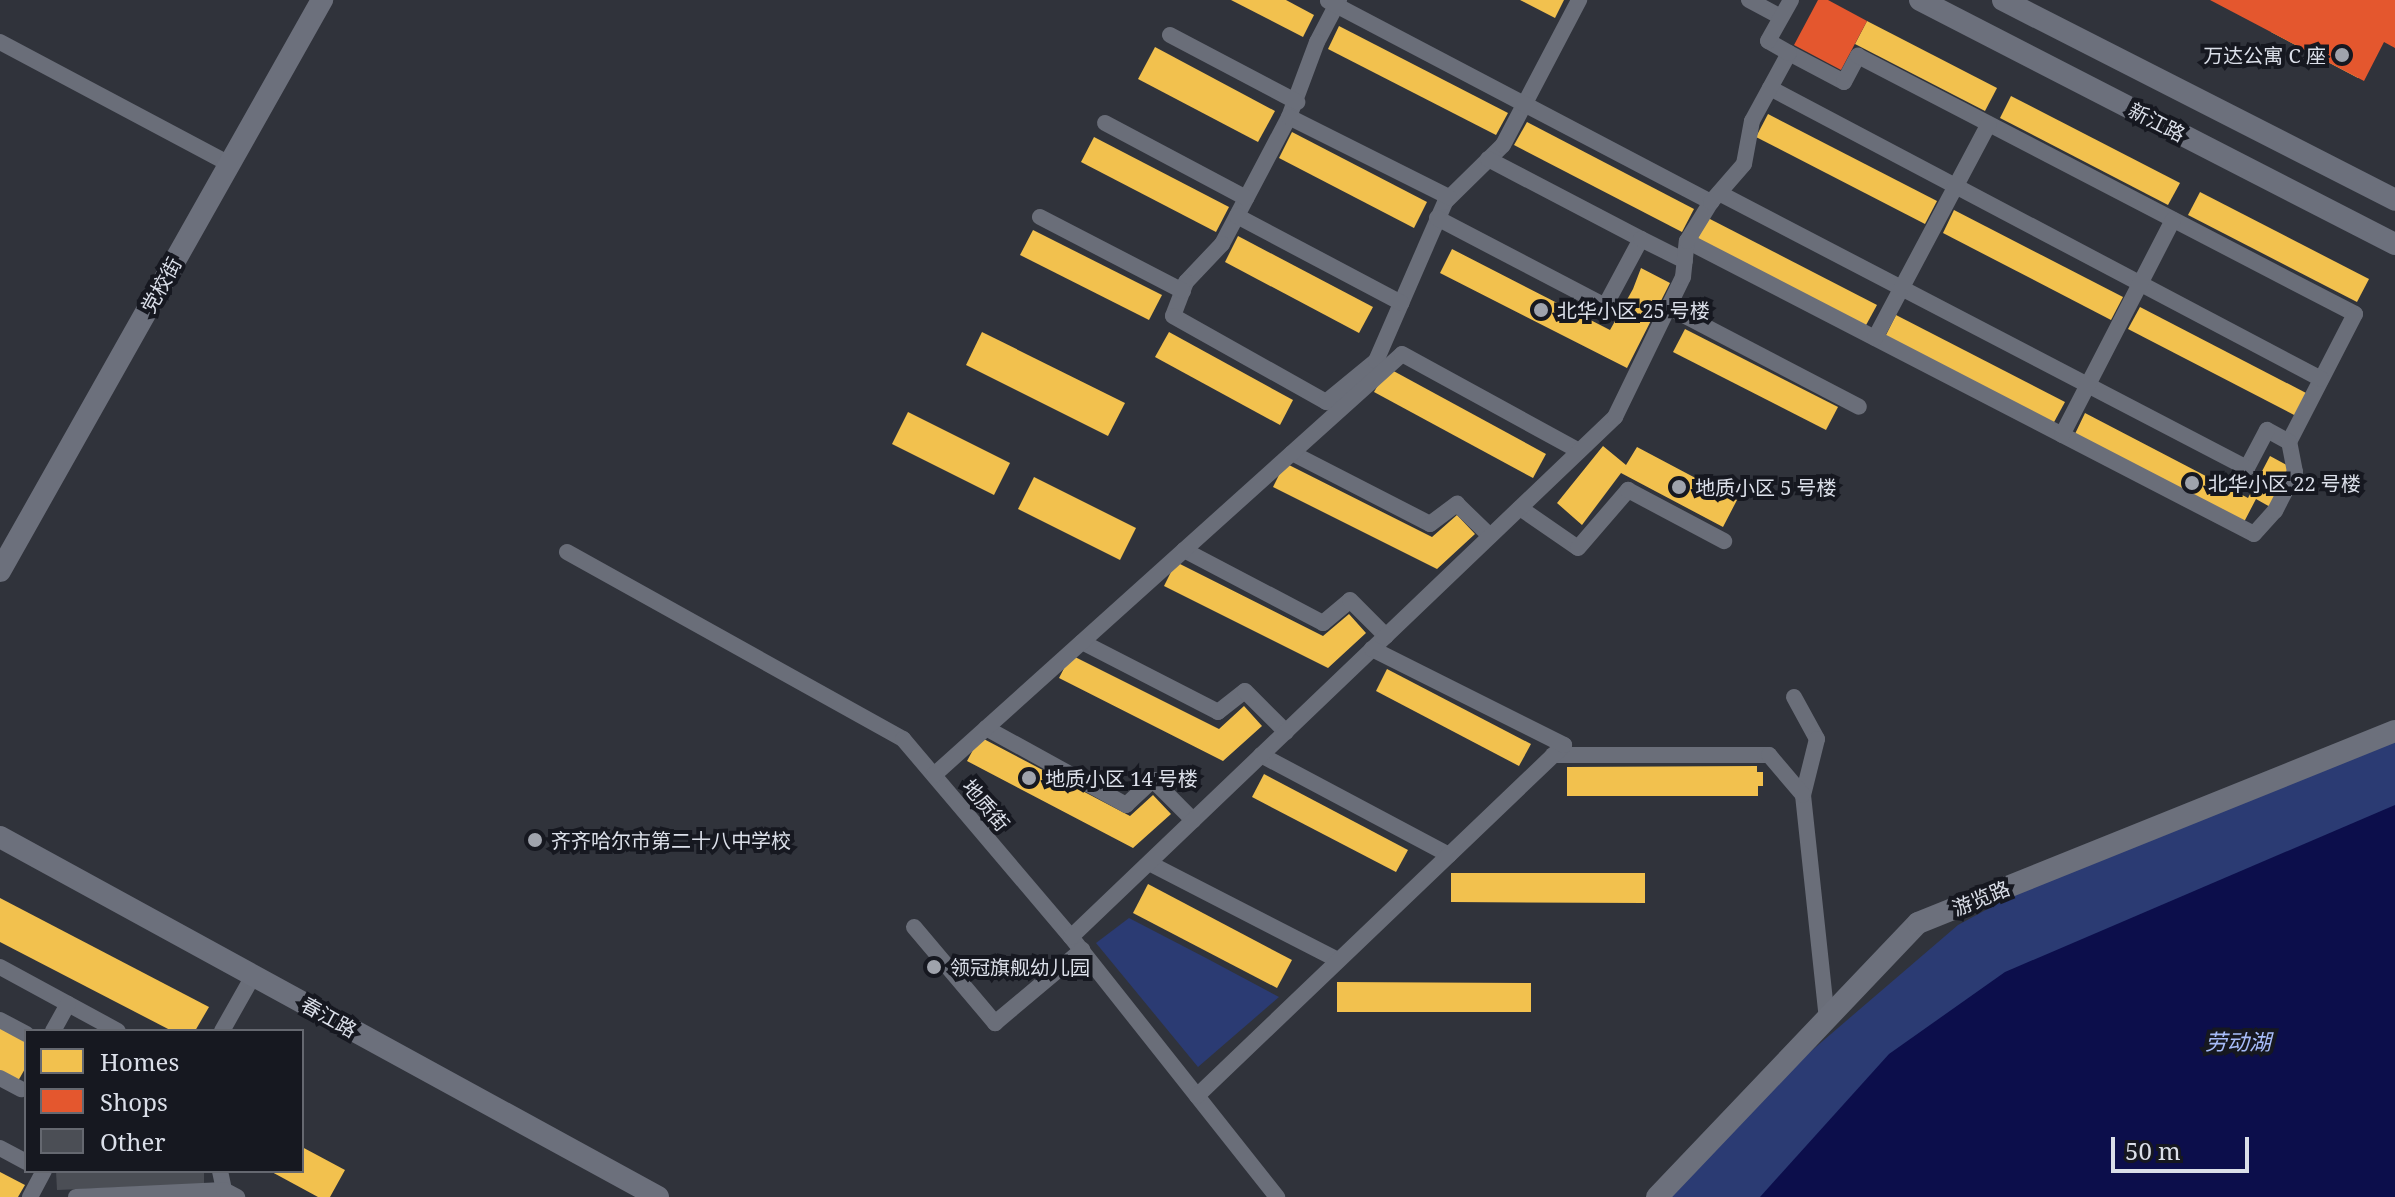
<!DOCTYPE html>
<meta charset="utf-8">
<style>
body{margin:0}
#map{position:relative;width:2395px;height:1197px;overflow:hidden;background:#30333b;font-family:"Noto Serif","Noto Sans SC",serif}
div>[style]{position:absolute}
.green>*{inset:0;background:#2b3b73}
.water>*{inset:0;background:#0c0e4b}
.homes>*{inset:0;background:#f2c14e}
.shops>*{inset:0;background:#e4572e}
.building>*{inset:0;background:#4b4e55}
.street>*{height:16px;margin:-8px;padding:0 8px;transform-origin:8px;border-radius:8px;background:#6a6e79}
.secondary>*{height:22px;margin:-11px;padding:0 11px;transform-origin:11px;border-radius:11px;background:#6c707c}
.dots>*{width:22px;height:22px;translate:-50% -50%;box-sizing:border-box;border:4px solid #161820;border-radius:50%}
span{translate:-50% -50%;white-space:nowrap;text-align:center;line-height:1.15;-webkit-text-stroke:8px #161820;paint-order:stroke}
.poi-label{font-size:20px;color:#dbdfe9}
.right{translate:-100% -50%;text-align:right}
.left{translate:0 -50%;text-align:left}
.street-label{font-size:20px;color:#dbdfe9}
.water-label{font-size:22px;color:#a7bcf8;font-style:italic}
.legend{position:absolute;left:24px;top:1029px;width:280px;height:144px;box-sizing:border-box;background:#161820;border:2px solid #656870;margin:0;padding:10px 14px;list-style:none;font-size:24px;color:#dbdfe9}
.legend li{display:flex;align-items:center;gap:16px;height:40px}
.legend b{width:40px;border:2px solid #656870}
.scale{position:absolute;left:2111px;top:1137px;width:138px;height:36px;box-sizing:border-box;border:4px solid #dbdfe9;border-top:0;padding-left:10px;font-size:24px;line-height:28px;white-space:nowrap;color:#dbdfe9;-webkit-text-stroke:6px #161820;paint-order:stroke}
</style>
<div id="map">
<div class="green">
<i style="clip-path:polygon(2395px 739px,2395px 1197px,1656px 1197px,1733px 1118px,1958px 925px,2030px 886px)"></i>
<i style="clip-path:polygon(1129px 918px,1206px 958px,1279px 997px,1198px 1067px,1096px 943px)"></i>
</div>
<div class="water">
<i style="clip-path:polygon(2395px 805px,2395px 1197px,1760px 1197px,1889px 1054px,2005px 972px)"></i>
</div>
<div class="homes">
<i style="clip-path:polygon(1231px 0,1286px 0,1314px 15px,1303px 37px)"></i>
<i style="clip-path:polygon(1520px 0,1564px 0,1555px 18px)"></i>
<i style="clip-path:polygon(2288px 0,2395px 0,2395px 9px,2358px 78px,2271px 32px)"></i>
<i style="clip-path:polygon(1867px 21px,1997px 88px,1985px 111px,1855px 44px)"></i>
<i style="clip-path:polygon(1339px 26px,1508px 113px,1496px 135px,1328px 49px)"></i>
<i style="clip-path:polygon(1155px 47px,1275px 111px,1258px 142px,1138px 79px)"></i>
<i style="clip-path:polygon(2011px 96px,2180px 183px,2168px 205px,2000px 118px)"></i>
<i style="clip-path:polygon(1768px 114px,1937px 201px,1925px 224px,1756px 137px)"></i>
<i style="clip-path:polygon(1527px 122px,1694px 209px,1682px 232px,1514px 145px)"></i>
<i style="clip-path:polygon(1292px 132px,1427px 202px,1414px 228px,1279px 158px)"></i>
<i style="clip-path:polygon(1094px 137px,1229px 207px,1216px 232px,1081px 162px)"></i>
<i style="clip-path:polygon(2200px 192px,2369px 279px,2357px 302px,2188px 215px)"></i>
<i style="clip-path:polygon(1954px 210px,2123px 297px,2111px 320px,1943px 233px)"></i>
<i style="clip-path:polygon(1708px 218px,1877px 305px,1865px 327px,1697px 240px)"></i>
<i style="clip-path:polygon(1033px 230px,1162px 295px,1149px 320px,1020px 255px)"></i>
<i style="clip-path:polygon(1238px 236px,1373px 307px,1359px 333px,1225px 262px)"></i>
<i style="clip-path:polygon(1452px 249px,1610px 330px,1633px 289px,1641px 268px,1670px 283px,1627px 368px,1440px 273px)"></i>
<i style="clip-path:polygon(2140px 307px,2308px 394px,2296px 416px,2128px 329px)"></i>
<i style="clip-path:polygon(1896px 315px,2065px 402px,2053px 424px,1885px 337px)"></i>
<i style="clip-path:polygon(1685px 329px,1838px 407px,1826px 430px,1673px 352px)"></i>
<i style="clip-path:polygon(982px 332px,1125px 403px,1108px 436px,966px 365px)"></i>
<i style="clip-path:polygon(1169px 332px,1293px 400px,1280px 425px,1155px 357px)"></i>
<i style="clip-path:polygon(1388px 368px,1546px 454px,1533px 478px,1374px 392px)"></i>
<i style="clip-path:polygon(908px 412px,1010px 463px,994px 495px,892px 444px)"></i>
<i style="clip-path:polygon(2085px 413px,2248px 498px,2270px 456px,2292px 468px,2272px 508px,2256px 499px,2243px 524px,2074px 436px)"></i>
<i style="clip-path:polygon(1603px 446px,1626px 465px,1637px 447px,1737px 500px,1723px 527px,1621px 473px,1582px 525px,1557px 503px)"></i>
<i style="clip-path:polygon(1285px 463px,1432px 537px,1457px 515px,1475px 534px,1437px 569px,1273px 487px)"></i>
<i style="clip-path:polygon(1034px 477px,1136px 528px,1120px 560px,1018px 509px)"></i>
<i style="clip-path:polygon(1176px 562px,1323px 636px,1349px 614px,1366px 633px,1328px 668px,1164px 586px)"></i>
<i style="clip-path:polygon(1071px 655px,1219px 729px,1244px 706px,1262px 726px,1223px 761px,1059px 678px)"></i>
<i style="clip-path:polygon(1387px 669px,1531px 744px,1519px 766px,1376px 691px)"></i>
<i style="clip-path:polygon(980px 737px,1130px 816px,1153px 795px,1171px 814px,1133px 848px,967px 761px)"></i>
<i style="clip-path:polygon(1757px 766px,1757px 772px,1763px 772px,1763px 786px,1758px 786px,1758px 796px,1567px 796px,1567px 767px)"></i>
<i style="clip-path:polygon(1264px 774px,1408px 850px,1396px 872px,1252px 797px)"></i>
<i style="clip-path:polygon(1451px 873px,1645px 873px,1645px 903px,1451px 902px)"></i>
<i style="clip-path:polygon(1148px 884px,1292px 960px,1277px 988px,1133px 913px)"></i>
<i style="clip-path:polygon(0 898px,209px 1007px,195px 1031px,172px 1031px,0 942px)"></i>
<i style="clip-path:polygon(1337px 982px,1531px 983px,1531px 1012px,1337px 1012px)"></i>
<i style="clip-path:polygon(0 1028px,26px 1042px,26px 1067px,18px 1081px,0 1071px)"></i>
<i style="clip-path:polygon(302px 1147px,345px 1170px,330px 1197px,318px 1197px,270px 1171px,302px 1171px)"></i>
<i style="clip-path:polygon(0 1172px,25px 1185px,18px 1197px,0 1197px)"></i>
</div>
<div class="shops">
<i style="clip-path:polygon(1818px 0,1828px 0,1867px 21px,1841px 70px,1794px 45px)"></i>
<i style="clip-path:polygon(2210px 0,2395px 0,2395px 48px,2384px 42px,2364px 81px)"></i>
</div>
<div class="building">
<i style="clip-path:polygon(56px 1171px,204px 1171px,204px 1184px,57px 1190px)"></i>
</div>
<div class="street">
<i style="left:1339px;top:0;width:47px;rotate:117.6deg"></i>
<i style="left:1317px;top:42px;width:80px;rotate:110.5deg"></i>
<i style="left:1289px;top:117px;width:144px;rotate:117.8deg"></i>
<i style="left:1222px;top:244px;width:52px;rotate:133.5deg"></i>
<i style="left:1186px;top:282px;width:36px;rotate:111deg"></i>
<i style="left:1173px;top:316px;width:176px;rotate:29.3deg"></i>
<i style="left:1326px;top:402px;width:65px;rotate:-39.4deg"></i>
<i style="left:1376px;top:361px;width:173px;rotate:-66.5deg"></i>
<i style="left:1445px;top:202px;width:81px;rotate:-44.5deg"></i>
<i style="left:1503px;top:145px;width:164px;rotate:-62.3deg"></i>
<i style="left:1749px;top:0;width:36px;rotate:28deg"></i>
<i style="left:1328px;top:1px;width:433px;rotate:27.7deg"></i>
<i style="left:1170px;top:35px;width:144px;rotate:27.8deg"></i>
<i style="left:0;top:42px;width:259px;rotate:28deg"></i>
<i style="left:1789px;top:53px;width:62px;rotate:27.8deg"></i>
<i style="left:1844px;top:82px;width:30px;rotate:-62deg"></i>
<i style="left:1858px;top:56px;width:560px;rotate:27.43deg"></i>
<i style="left:2355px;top:314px;width:144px;rotate:117.3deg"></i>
<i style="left:1770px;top:88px;width:623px;rotate:27.84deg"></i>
<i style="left:1289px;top:117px;width:179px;rotate:26.6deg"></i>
<i style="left:1105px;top:123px;width:160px;rotate:28deg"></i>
<i style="left:1488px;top:159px;width:173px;rotate:27.6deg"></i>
<i style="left:1237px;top:216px;width:186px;rotate:27.9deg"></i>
<i style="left:1040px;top:217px;width:161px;rotate:27.4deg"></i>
<i style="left:1437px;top:218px;width:190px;rotate:27.6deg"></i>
<i style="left:1605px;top:306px;width:76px;rotate:-61.8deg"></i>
<i style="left:1641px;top:239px;width:49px;rotate:26.6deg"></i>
<i style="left:1687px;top:241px;width:638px;rotate:27.33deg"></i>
<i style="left:2254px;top:534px;width:31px;rotate:-48deg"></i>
<i style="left:2275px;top:511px;width:44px;rotate:-62.9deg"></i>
<i style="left:2295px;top:472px;width:31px;rotate:-101deg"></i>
<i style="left:2289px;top:442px;width:25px;rotate:-151deg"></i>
<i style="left:2267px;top:430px;width:43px;rotate:117.8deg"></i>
<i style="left:2247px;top:468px;width:595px;rotate:-152.49deg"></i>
<i style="left:1670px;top:308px;width:213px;rotate:27.6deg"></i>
<i style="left:1875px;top:338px;width:242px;rotate:-62deg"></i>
<i style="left:2062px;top:435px;width:242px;rotate:-62.7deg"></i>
<i style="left:1292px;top:453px;width:155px;rotate:27.2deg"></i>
<i style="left:1430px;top:524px;width:34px;rotate:-37deg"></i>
<i style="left:1457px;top:504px;width:46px;rotate:44.1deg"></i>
<i style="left:1520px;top:508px;width:70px;rotate:34.6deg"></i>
<i style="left:1578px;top:548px;width:77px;rotate:-49.2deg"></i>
<i style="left:1628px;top:490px;width:109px;rotate:28deg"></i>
<i style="left:1184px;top:550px;width:157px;rotate:27.7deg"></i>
<i style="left:1323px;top:623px;width:35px;rotate:-40deg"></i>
<i style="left:1350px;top:600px;width:51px;rotate:45deg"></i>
<i style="left:567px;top:552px;width:385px;rotate:29.1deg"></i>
<i style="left:903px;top:739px;width:260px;rotate:49.7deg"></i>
<i style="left:1071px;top:937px;width:332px;rotate:51.6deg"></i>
<i style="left:1082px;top:642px;width:153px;rotate:27.2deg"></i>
<i style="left:1218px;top:712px;width:34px;rotate:-38deg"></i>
<i style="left:1245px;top:691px;width:58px;rotate:45deg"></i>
<i style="left:1794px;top:697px;width:48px;rotate:61.3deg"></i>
<i style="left:1817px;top:739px;width:58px;rotate:104deg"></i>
<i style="left:1803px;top:795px;width:224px;rotate:83.9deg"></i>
<i style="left:986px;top:728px;width:160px;rotate:28.8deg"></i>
<i style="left:1126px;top:805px;width:37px;rotate:-43deg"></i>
<i style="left:1153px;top:780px;width:57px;rotate:45deg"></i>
<i style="left:1261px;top:755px;width:213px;rotate:28deg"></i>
<i style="left:1553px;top:755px;width:216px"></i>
<i style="left:1769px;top:755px;width:52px;rotate:49.6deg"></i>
<i style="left:934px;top:775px;width:629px;rotate:-41.97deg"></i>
<i style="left:1402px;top:354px;width:202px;rotate:28.7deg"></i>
<i style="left:1149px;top:863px;width:212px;rotate:27.2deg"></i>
<i style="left:914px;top:927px;width:126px;rotate:49.8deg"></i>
<i style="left:995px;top:1023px;width:114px;rotate:-40deg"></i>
<i style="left:1071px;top:937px;width:753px;rotate:-43.71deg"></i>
<i style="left:1615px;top:417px;width:156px;rotate:-64.1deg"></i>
<i style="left:1683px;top:277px;width:36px;rotate:-84deg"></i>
<i style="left:1687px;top:241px;width:46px;rotate:-58.4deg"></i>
<i style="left:1711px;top:202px;width:50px;rotate:-49deg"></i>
<i style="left:1744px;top:164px;width:44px;rotate:-79.5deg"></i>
<i style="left:1752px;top:121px;width:77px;rotate:-61.4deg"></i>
<i style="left:1789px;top:53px;width:24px;rotate:-150deg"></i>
<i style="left:1768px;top:41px;width:47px;rotate:-60.7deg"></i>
<i style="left:0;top:967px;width:134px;rotate:28.5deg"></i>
<i style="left:0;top:1020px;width:30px;rotate:28deg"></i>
<i style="left:53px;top:1031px;width:31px;rotate:-61deg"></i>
<i style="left:222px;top:1031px;width:63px;rotate:-60.6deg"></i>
<i style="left:0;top:1078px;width:24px;rotate:28deg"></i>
<i style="left:1197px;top:1096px;width:508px;rotate:-43.72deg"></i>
<i style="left:1564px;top:745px;width:215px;rotate:-153.4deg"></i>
<i style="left:0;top:1148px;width:30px;rotate:28deg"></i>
<i style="left:220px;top:1171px;width:19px;rotate:78deg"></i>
<i style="left:30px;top:1197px;width:30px;rotate:-62deg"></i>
<i style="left:76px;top:1197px;width:148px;rotate:-2.7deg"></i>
<i style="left:224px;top:1190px;width:15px;rotate:28deg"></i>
</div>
<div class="secondary">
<i style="left:1920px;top:0;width:534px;rotate:27.19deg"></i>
<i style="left:2003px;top:0;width:440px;rotate:27deg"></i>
<i style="left:0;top:571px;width:656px;rotate:-60.58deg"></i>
<i style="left:0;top:837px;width:750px;rotate:28.68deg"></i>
<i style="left:1657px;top:1197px;width:378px;rotate:-46.4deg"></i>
<i style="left:1918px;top:923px;width:514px;rotate:-21.93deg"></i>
</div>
<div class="dots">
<i style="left:2342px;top:55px;background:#9fa3ac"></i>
<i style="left:1541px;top:310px;background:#9fa3ac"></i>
<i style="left:2192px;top:483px;background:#9fa3ac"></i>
<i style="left:1679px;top:487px;background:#9fa3ac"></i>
<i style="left:1029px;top:778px;background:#9fa3ac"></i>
<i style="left:535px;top:840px;background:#9fa3ac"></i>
<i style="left:934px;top:967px;background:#9fa3ac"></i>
</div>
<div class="poi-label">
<span class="right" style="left:2326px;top:55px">万达公寓 C 座</span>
<span class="left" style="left:1557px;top:310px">北华小区 25 号楼</span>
<span class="left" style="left:2208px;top:483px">北华小区 22 号楼</span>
<span class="left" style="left:1695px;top:487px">地质小区 5 号楼</span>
<span class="left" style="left:1045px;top:778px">地质小区 14 号楼</span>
<span class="left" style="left:551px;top:840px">齐齐哈尔市第二十八中学校</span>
<span class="left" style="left:950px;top:967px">领冠旗舰幼儿园</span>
</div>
<div class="street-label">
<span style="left:2157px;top:122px;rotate:27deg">新江路</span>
<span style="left:161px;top:285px;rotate:-61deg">党校街</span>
<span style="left:986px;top:805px;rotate:50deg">地质街</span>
<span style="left:1981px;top:898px;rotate:-22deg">游览路</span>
<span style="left:329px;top:1017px;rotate:29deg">春江路</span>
</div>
<div class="water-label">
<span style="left:2238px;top:1042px">劳动湖</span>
</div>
<ul class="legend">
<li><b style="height:22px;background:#f2c14e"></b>Homes</li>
<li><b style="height:22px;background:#e4572e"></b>Shops</li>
<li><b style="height:22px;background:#4b4e55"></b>Other</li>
</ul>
<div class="scale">50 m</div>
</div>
